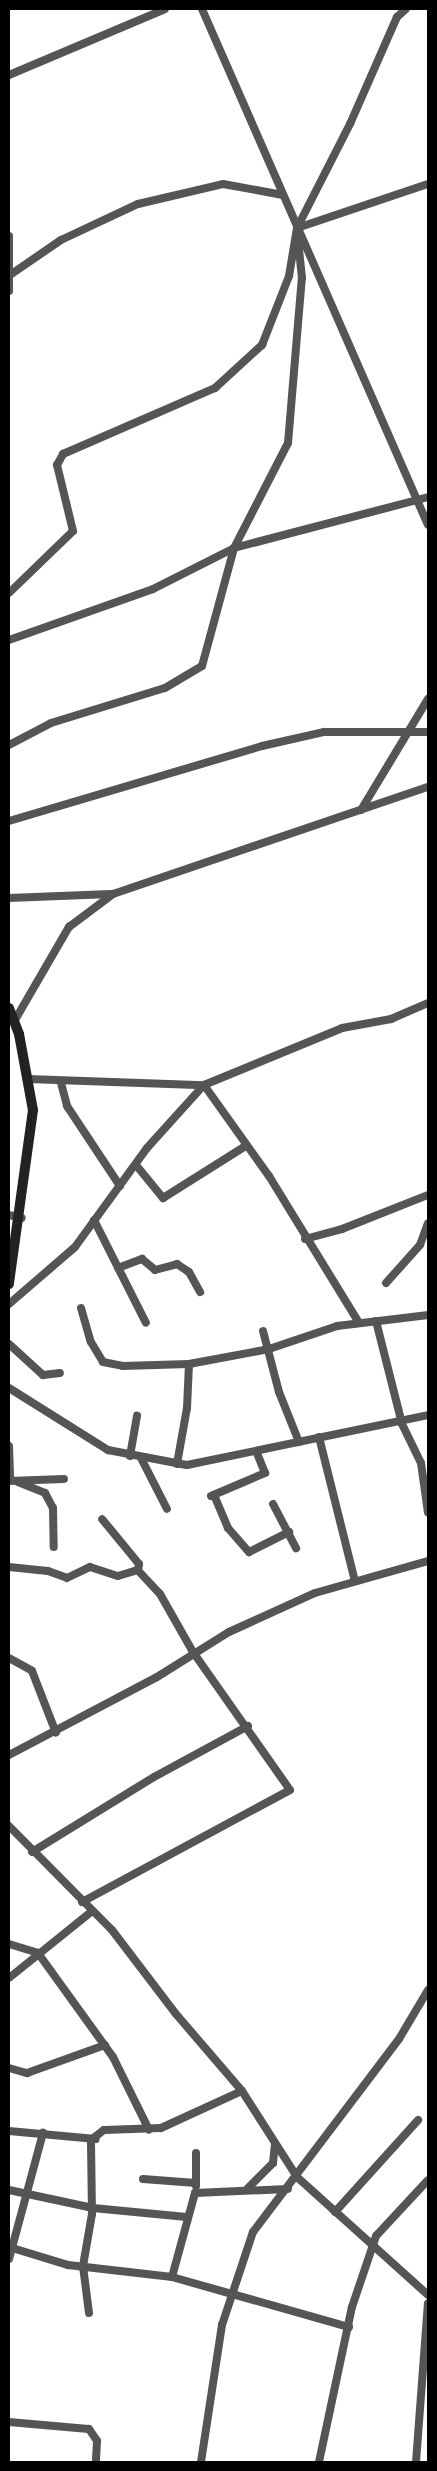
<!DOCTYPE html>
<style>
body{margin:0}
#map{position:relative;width:437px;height:2471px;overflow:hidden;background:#fff;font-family:"Sofia Sans Condensed",sans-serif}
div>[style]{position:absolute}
.minor>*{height:8px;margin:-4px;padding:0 4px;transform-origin:4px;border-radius:4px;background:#555}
.secondary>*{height:10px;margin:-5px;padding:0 5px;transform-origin:5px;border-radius:5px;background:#222}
span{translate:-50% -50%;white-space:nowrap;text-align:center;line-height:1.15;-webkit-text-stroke:5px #fff;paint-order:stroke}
.frame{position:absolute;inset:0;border:10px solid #000;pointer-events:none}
</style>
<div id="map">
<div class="minor">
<i style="left:202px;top:9px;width:563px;rotate:66.35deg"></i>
<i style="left:9px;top:75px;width:169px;rotate:-22.9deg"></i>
<i style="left:297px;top:228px;width:138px;rotate:-18.6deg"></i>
<i style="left:9px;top:236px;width:55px;rotate:90deg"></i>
<i style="left:10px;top:275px;width:62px;rotate:-34.5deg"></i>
<i style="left:61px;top:240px;width:85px;rotate:-25.1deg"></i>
<i style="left:138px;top:204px;width:87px;rotate:-13.2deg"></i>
<i style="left:223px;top:184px;width:61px;rotate:10.4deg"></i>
<i style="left:9px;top:593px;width:89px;rotate:-44.1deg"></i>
<i style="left:73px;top:531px;width:68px;rotate:-103.6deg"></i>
<i style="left:57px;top:465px;width:13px;rotate:-61deg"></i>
<i style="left:63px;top:454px;width:166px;rotate:-23.5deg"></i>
<i style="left:215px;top:388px;width:64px;rotate:-42.5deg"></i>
<i style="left:262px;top:345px;width:74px;rotate:-68.6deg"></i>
<i style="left:289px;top:276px;width:49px;rotate:-80.5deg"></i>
<i style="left:297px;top:228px;width:117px;rotate:-63deg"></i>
<i style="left:350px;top:124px;width:117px;rotate:-66.3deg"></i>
<i style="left:397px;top:17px;width:12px;rotate:-42deg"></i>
<i style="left:9px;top:640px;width:153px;rotate:-19.5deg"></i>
<i style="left:153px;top:589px;width:91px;rotate:-26.8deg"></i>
<i style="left:234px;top:548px;width:201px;rotate:-14.7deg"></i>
<i style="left:9px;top:745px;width:47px;rotate:-27.6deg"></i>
<i style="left:51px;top:723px;width:119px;rotate:-17.1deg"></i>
<i style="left:165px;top:688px;width:43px;rotate:-30.7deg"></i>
<i style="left:202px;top:666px;width:122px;rotate:-74.8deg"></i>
<i style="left:234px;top:548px;width:118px;rotate:-62.8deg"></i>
<i style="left:288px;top:443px;width:166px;rotate:-85.2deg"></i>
<i style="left:302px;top:278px;width:38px;rotate:-96deg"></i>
<i style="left:361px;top:810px;width:130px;rotate:-58.9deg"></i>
<i style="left:9px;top:821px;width:264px;rotate:-16.5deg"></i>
<i style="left:262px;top:746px;width:64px;rotate:-12.7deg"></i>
<i style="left:324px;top:732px;width:104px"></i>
<i style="left:9px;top:898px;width:102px;rotate:-2.2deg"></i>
<i style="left:15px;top:1020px;width:108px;rotate:-59.9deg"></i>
<i style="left:69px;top:927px;width:55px;rotate:-36.9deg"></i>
<i style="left:113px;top:894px;width:333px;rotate:-18.8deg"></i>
<i style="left:28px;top:1079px;width:176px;rotate:2deg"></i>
<i style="left:204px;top:1085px;width:149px;rotate:-22.4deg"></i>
<i style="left:342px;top:1028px;width:50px;rotate:-10.4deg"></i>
<i style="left:391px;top:1019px;width:40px;rotate:-23.4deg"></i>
<i style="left:61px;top:1083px;width:24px;rotate:75deg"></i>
<i style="left:67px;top:1106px;width:96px;rotate:56.5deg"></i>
<i style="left:136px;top:1165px;width:43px;rotate:50.7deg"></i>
<i style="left:163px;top:1198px;width:99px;rotate:-32.2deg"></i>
<i style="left:9px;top:1215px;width:13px;rotate:13deg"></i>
<i style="left:94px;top:1220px;width:115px;rotate:63.2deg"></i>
<i style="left:305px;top:1239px;width:38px;rotate:-15deg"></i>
<i style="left:342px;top:1229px;width:92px;rotate:-21.6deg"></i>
<i style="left:118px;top:1268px;width:26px;rotate:-21deg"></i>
<i style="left:142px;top:1259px;width:17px;rotate:40deg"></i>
<i style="left:155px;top:1270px;width:23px;rotate:-15deg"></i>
<i style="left:177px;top:1264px;width:14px;rotate:34deg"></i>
<i style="left:189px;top:1272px;width:23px;rotate:61deg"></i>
<i style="left:386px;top:1283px;width:51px;rotate:-48.2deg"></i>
<i style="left:420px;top:1245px;width:23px;rotate:-70deg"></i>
<i style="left:9px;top:1304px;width:87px;rotate:-40.8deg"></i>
<i style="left:75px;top:1247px;width:122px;rotate:-54deg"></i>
<i style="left:147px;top:1148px;width:85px;rotate:-47.9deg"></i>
<i style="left:204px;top:1085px;width:112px;rotate:54.5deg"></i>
<i style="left:269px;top:1176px;width:172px;rotate:58.5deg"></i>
<i style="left:81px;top:1308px;width:35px;rotate:74deg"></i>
<i style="left:91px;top:1342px;width:23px;rotate:59deg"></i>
<i style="left:103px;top:1362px;width:20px;rotate:11deg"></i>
<i style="left:123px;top:1366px;width:66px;rotate:-1.7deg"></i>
<i style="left:189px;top:1364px;width:81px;rotate:-10.6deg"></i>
<i style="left:269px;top:1349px;width:72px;rotate:-18.7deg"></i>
<i style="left:337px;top:1326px;width:92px;rotate:-6.9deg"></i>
<i style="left:376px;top:1321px;width:106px;rotate:75.8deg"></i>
<i style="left:402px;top:1424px;width:43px;rotate:64deg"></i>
<i style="left:421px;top:1463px;width:50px;rotate:82deg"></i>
<i style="left:263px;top:1331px;width:63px;rotate:75.3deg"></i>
<i style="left:279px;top:1392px;width:54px;rotate:68.2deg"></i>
<i style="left:9px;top:1344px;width:46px;rotate:42.4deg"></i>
<i style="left:43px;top:1375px;width:17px;rotate:-7deg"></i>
<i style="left:9px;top:1388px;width:117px;rotate:32.1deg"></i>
<i style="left:108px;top:1450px;width:80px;rotate:10.8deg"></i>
<i style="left:187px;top:1465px;width:246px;rotate:-11.7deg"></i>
<i style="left:319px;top:1437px;width:148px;rotate:76deg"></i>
<i style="left:9px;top:1446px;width:35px;rotate:88deg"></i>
<i style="left:130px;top:1456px;width:41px;rotate:-80.1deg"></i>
<i style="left:141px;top:1458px;width:57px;rotate:63deg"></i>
<i style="left:177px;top:1464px;width:57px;rotate:-79.9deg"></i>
<i style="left:187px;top:1408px;width:44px;rotate:-87.4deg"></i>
<i style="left:9px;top:1481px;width:55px;rotate:-2.1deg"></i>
<i style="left:18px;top:1482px;width:29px;rotate:22deg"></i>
<i style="left:45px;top:1493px;width:17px;rotate:62deg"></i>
<i style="left:53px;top:1508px;width:39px;rotate:89deg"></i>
<i style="left:214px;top:1495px;width:36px;rotate:67deg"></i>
<i style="left:228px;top:1528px;width:32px;rotate:49deg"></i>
<i style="left:249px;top:1552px;width:45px;rotate:-26.6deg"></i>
<i style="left:211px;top:1496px;width:59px;rotate:-23.1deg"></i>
<i style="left:265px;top:1473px;width:22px;rotate:-112deg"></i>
<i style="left:273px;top:1504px;width:50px;rotate:62.4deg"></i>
<i style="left:9px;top:1567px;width:39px;rotate:6deg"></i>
<i style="left:48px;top:1571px;width:20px;rotate:20deg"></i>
<i style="left:67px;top:1578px;width:25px;rotate:-26deg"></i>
<i style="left:90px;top:1567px;width:29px;rotate:18deg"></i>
<i style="left:118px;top:1576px;width:21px;rotate:-17deg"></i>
<i style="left:9px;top:1658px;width:26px;rotate:29deg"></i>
<i style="left:32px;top:1671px;width:66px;rotate:68.8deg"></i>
<i style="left:9px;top:1755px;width:167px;rotate:-27.8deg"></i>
<i style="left:157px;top:1677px;width:85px;rotate:-32deg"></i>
<i style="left:229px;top:1632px;width:94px;rotate:-24.4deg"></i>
<i style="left:315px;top:1593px;width:117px;rotate:-15.8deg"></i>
<i style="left:9px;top:1826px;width:146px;rotate:45.3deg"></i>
<i style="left:112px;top:1930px;width:106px;rotate:52.7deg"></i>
<i style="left:176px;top:2014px;width:101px;rotate:49.4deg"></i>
<i style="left:242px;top:2091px;width:102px;rotate:57.4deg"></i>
<i style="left:297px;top:2177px;width:176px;rotate:42deg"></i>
<i style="left:32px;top:1852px;width:143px;rotate:-31.6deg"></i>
<i style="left:154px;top:1777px;width:107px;rotate:-28.5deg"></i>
<i style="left:82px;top:1902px;width:236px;rotate:-28.3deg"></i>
<i style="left:290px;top:1790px;width:169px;rotate:-125.1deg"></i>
<i style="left:193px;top:1652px;width:67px;rotate:-119.6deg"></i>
<i style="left:160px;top:1594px;width:33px;rotate:-133deg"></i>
<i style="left:138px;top:1570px;width:6px;rotate:-81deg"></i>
<i style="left:139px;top:1564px;width:58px;rotate:-129.4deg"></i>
<i style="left:9px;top:1944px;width:30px;rotate:17deg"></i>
<i style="left:38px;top:1953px;width:128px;rotate:54.2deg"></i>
<i style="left:113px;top:2057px;width:81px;rotate:63.7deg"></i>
<i style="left:9px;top:1978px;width:105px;rotate:-38.8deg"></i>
<i style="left:9px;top:2068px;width:19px;rotate:16deg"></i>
<i style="left:27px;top:2073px;width:83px;rotate:-19.7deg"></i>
<i style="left:9px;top:2131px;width:87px;rotate:5.3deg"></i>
<i style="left:143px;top:2179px;width:53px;rotate:4.3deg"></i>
<i style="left:196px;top:2186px;width:33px;rotate:-90deg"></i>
<i style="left:9px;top:2190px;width:86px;rotate:12.1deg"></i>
<i style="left:93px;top:2208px;width:94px;rotate:5.5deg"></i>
<i style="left:246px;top:2190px;width:38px;rotate:-45deg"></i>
<i style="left:273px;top:2163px;width:19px;rotate:-84deg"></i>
<i style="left:335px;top:2212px;width:124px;rotate:-47.9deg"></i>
<i style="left:9px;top:2247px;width:62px;rotate:17deg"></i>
<i style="left:68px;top:2265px;width:105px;rotate:6.6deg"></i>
<i style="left:172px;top:2277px;width:184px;rotate:15.8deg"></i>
<i style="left:9px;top:2259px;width:131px;rotate:-74.9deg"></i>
<i style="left:172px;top:2277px;width:87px;rotate:-74.7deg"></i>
<i style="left:195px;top:2193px;width:93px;rotate:-2.5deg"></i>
<i style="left:89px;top:2313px;width:47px;rotate:-97.3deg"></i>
<i style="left:83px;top:2266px;width:53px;rotate:-80.2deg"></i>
<i style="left:92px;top:2214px;width:74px;rotate:-90.8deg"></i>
<i style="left:91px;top:2140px;width:16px;rotate:-38deg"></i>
<i style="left:104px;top:2130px;width:57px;rotate:-2deg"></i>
<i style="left:161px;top:2128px;width:89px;rotate:-24.6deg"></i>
<i style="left:9px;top:2422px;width:80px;rotate:5deg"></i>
<i style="left:89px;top:2429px;width:14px;rotate:56deg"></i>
<i style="left:97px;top:2441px;width:21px;rotate:93deg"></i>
<i style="left:201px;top:2462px;width:139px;rotate:-81.3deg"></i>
<i style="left:222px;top:2325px;width:98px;rotate:-71.6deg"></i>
<i style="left:253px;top:2232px;width:242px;rotate:-52.9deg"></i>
<i style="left:399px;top:2039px;width:57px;rotate:-59.4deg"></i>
<i style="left:319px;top:2462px;width:158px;rotate:-78deg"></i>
<i style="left:352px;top:2307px;width:75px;rotate:-71.3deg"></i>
<i style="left:376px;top:2236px;width:76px;rotate:-47.1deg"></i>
<i style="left:416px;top:2462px;width:159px;rotate:-85.7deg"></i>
</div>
<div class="secondary">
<i style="left:9px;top:1008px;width:28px;rotate:69deg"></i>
<i style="left:19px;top:1034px;width:77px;rotate:79.6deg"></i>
<i style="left:33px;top:1110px;width:176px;rotate:97.9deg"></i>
</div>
<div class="frame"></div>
</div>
